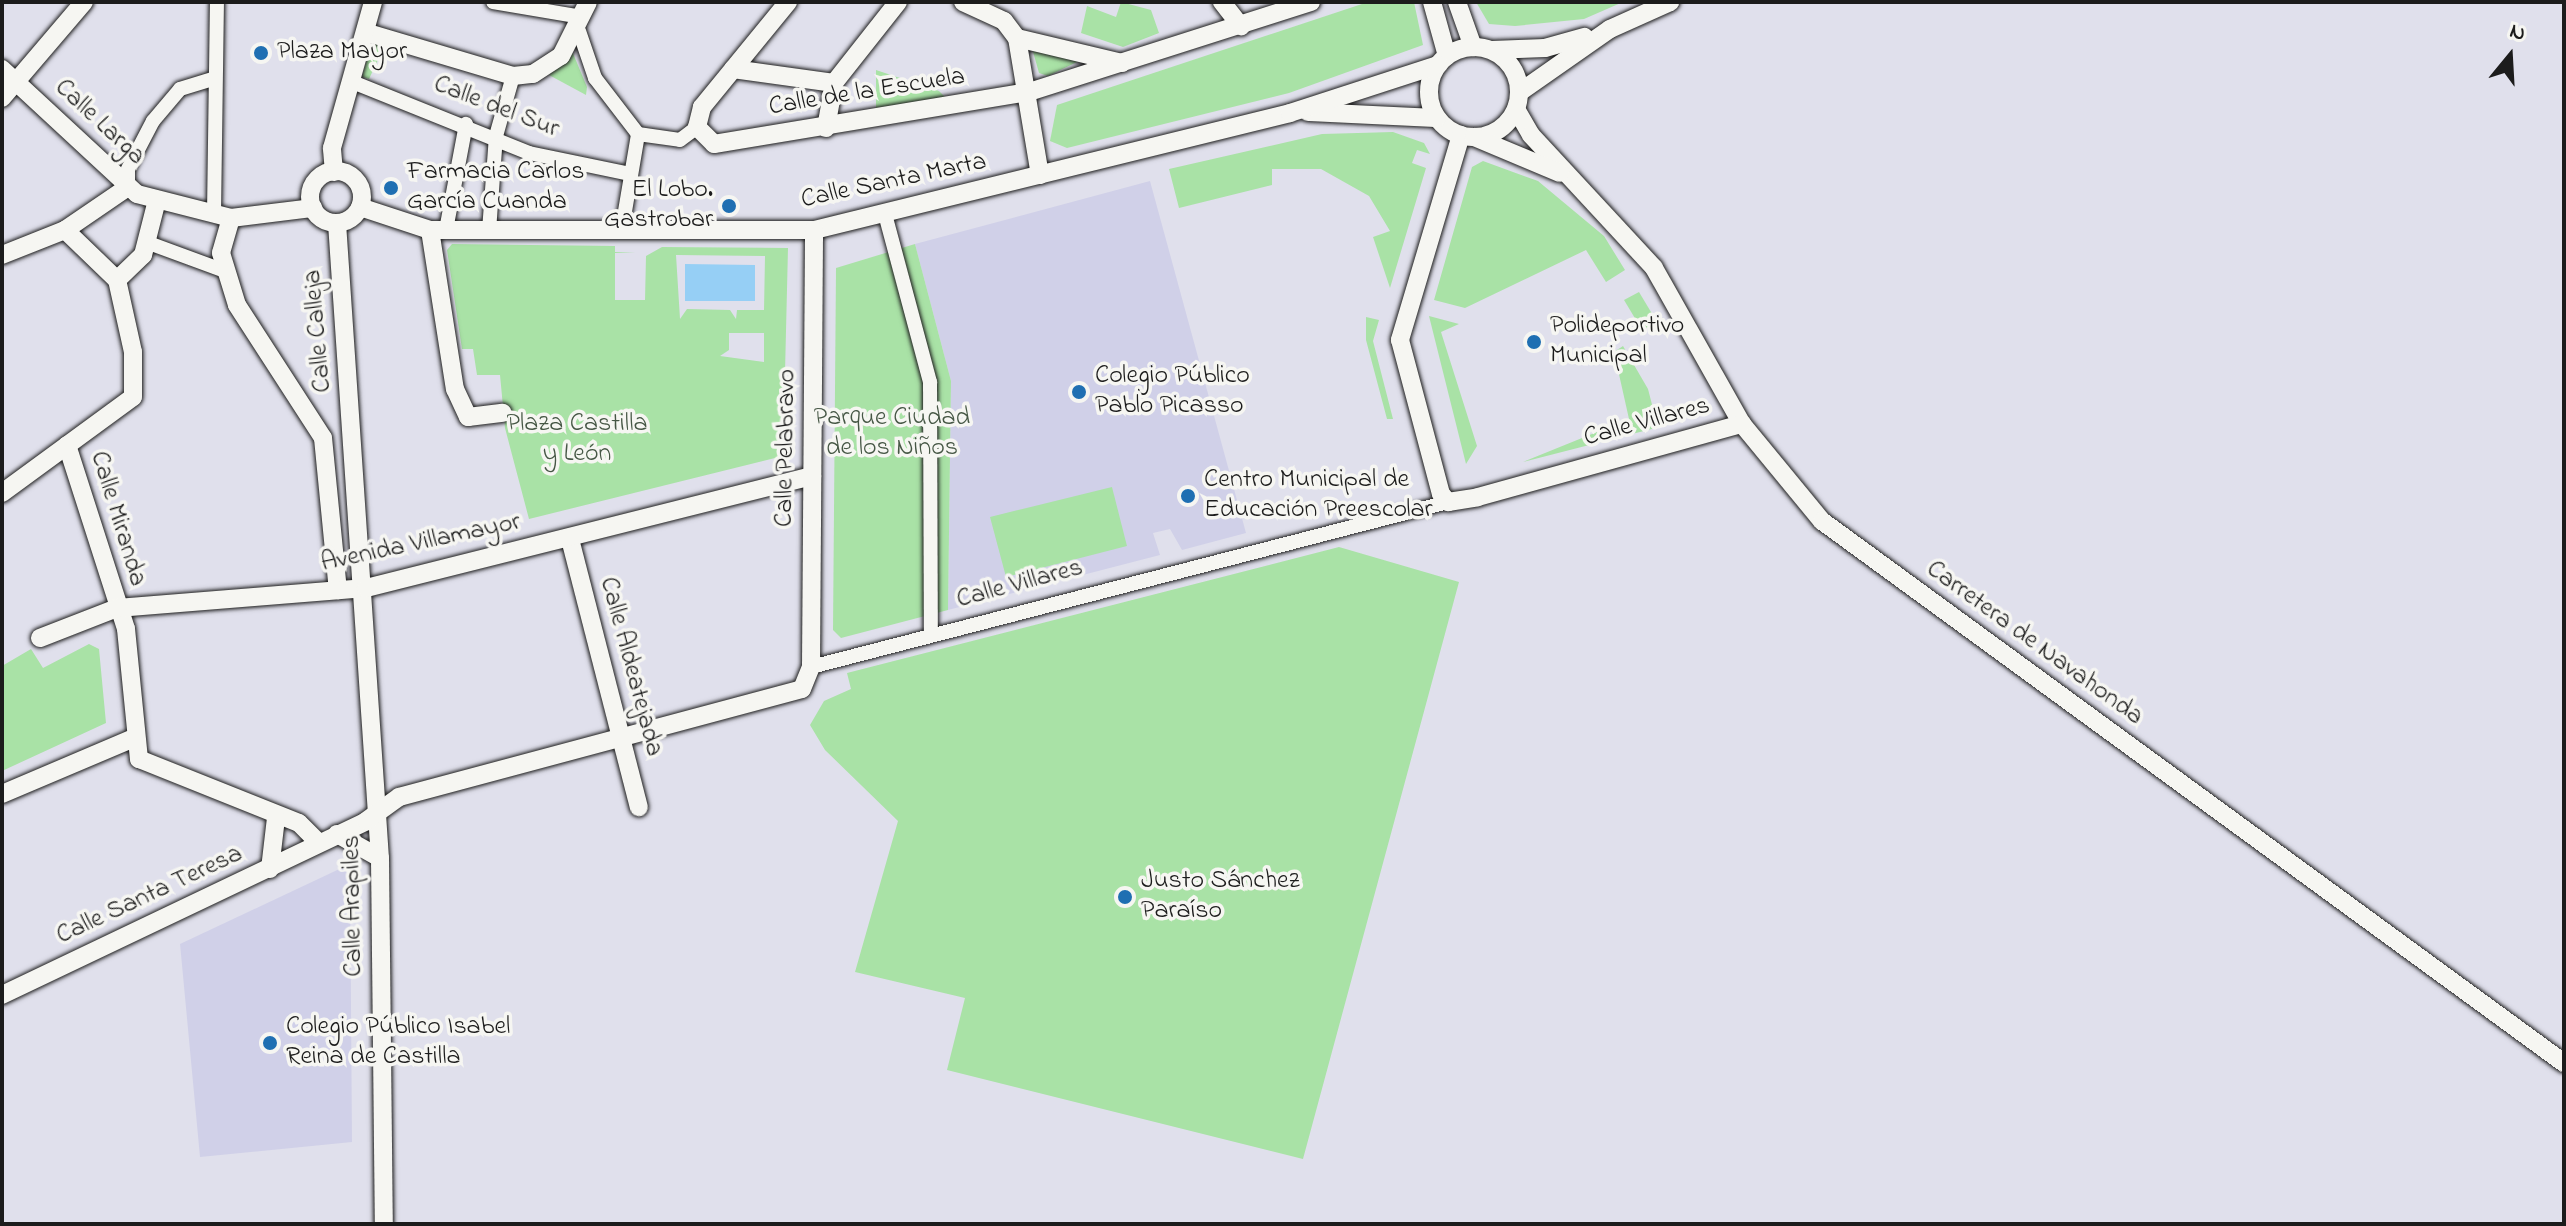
<!DOCTYPE html>
<meta charset="utf-8">
<style>
body{margin:0}
#map{position:relative;width:2566px;height:1226px;overflow:hidden;background:#e0e0ec;font-family:"Indie Flower",sans-serif}
div>[style]{position:absolute}
.built>*{inset:0;background:#d0d0e8}
.green>*{inset:0;background:#a9e2a6}
.water>*{inset:0;background:#96cff5}
.roads{filter:drop-shadow(0 0 2px #1c1c1c) drop-shadow(0 0 2px #1c1c1c)}
.pedestrian>*{height:14px;margin:-7px;padding:0 7px;transform-origin:7px;border-radius:7px;background:#f6f6f2}
.minor>*{height:18px;margin:-9px;padding:0 9px;transform-origin:9px;border-radius:9px;background:#f6f6f2}
.minor>.ring{margin:-9px;padding:0;box-sizing:content-box;background:none;border:18px solid #f6f6f2;border-radius:50%}
.dots>*{width:22px;height:22px;translate:-50% -50%;box-sizing:border-box;border:4px solid #f6f6f2;border-radius:50%}
span{translate:-50% -50%;white-space:nowrap;text-align:center;line-height:1.15;-webkit-text-stroke:7px #f6f6f2;paint-order:stroke}
.poi-label{font-size:26px;color:#1c1c1c}
.left{translate:0 -50%;text-align:left}
.right{translate:-100% -50%;text-align:right}
.street-label{font-size:26px;color:#1c1c1c}
.park-label{font-size:26px;color:#465745}
.frame{position:absolute;inset:0;border:4px solid #1c1c1c;pointer-events:none}
.north{position:absolute;left:2470px;top:16px;width:80px;height:80px;-webkit-text-stroke:6px #f6f6f2;paint-order:stroke;rotate:18deg;font-size:22px;font-weight:700;line-height:32px;text-align:center;color:#1c1c1c}
.north::after{content:'';display:block;margin:auto;width:28px;height:36px;background:#1c1c1c;clip-path:polygon(50% 0,100% 100%,50% 72%,0 100%)}
</style>
<div id="map">
<div class="built">
<i style="clip-path:polygon(1150px 181px,1246px 533px,1182px 550px,1170px 529px,1153px 533px,1160px 555px,948px 610px,951px 381px,915px 244px)"></i>
<i style="clip-path:polygon(350px 864px,352px 1142px,200px 1157px,180px 944px)"></i>
</div>
<div class="green">
<i style="clip-path:polygon(1121px 2px,1151px 10px,1159px 33px,1123px 47px,1081px 33px,1087px 6px,1116px 17px)"></i>
<i style="clip-path:polygon(1368px 2px,1414px 2px,1423px 45px,1289px 93px,1067px 148px,1050px 141px,1057px 105px)"></i>
<i style="clip-path:polygon(1476px 2px,1623px 2px,1584px 19px,1515px 26px,1489px 24px)"></i>
<i style="clip-path:polygon(372px 41px,383px 49px,369px 79px,362px 77px)"></i>
<i style="clip-path:polygon(1032px 48px,1079px 61px,1048px 76px,1039px 73px)"></i>
<i style="clip-path:polygon(572px 51px,587px 87px,586px 95px,549px 75px)"></i>
<i style="clip-path:polygon(876px 70px,939px 91px,945px 97px,876px 108px)"></i>
<i style="clip-path:polygon(1393px 132px,1424px 143px,1430px 154px,1417px 150px,1412px 163px,1426px 168px,1390px 288px,1373px 237px,1390px 231px,1369px 196px,1321px 169px,1272px 169px,1272px 185px,1179px 208px,1169px 169px,1322px 134px)"></i>
<i style="clip-path:polygon(1483px 161px,1538px 181px,1604px 236px,1625px 270px,1606px 282px,1586px 250px,1465px 308px,1434px 300px,1472px 167px)"></i>
<i style="clip-path:polygon(evenodd,452px 244px,615px 246px,615px 300px,645px 300px,646px 256px,662px 247px,788px 248px,783px 456px,529px 519px,505px 428px,500px 375px,477px 375px,473px 349px,462px 349px,447px 250px,452px 244px,676px 255px,765px 256px,764px 310px,737px 310px,736px 319px,730px 310px,687px 309px,680px 319px,676px 255px,452px 244px,729px 333px,764px 333px,764px 362px,720px 356px,729px 350px,729px 333px)"></i>
<i style="clip-path:polygon(915px 244px,951px 381px,948px 610px,841px 638px,833px 630px,836px 268px)"></i>
<i style="clip-path:polygon(1639px 292px,1657px 322px,1642px 330px,1624px 300px)"></i>
<i style="clip-path:polygon(1429px 316px,1459px 324px,1441px 332px,1477px 446px,1466px 464px)"></i>
<i style="clip-path:polygon(1366px 317px,1379px 320px,1373px 341px,1393px 419px,1387px 419px,1366px 340px)"></i>
<i style="clip-path:polygon(1623px 346px,1648px 389px,1656px 420px,1670px 417px,1671px 424px,1523px 462px,1629px 419px,1614px 352px)"></i>
<i style="clip-path:polygon(1112px 487px,1127px 546px,1006px 577px,990px 517px)"></i>
<i style="clip-path:polygon(1339px 547px,1459px 582px,1303px 1159px,947px 1070px,965px 998px,855px 972px,898px 821px,825px 750px,810px 725px,824px 701px,851px 689px,847px 673px)"></i>
<i style="clip-path:polygon(89px 644px,99px 649px,106px 723px,2px 771px,2px 666px,31px 649px,43px 668px)"></i>
</div>
<div class="water">
<i style="clip-path:polygon(685px 264px,755px 265px,755px 301px,685px 301px)"></i>
</div>
<div class="roads">
<div class="pedestrian">
<i style="left:493px;top:2px;width:90px;rotate:9.6deg"></i>
<i style="left:579px;top:31px;width:50px;rotate:71.2deg"></i>
<i style="left:595px;top:78px;width:71px;rotate:52.5deg"></i>
<i style="left:638px;top:134px;width:42px;rotate:8.1deg"></i>
<i style="left:680px;top:140px;width:21px;rotate:-37deg"></i>
<i style="left:350px;top:81px;width:193px;rotate:21.9deg"></i>
<i style="left:529px;top:153px;width:99px;rotate:11.7deg"></i>
<i style="left:128px;top:187px;width:18px;rotate:-90deg"></i>
<i style="left:128px;top:169px;width:54px;rotate:-62.5deg"></i>
<i style="left:153px;top:121px;width:42px;rotate:-49.8deg"></i>
<i style="left:180px;top:89px;width:34px;rotate:-17deg"></i>
<i style="left:214px;top:214px;width:212px;rotate:-89.2deg"></i>
<i style="left:885px;top:214px;width:174px;rotate:75deg"></i>
<i style="left:930px;top:382px;width:253px;rotate:89.8deg"></i>
<i style="left:622px;top:229px;width:96px;rotate:-80.4deg"></i>
<i style="left:446px;top:230px;width:108px;rotate:-79.3deg"></i>
<i style="left:489px;top:231px;width:95px;rotate:-85.8deg"></i>
<i style="left:496px;top:136px;width:62px;rotate:-74.2deg"></i>
<i style="left:146px;top:242px;width:84px;rotate:20.2deg"></i>
<i style="left:811px;top:667px;width:658px;rotate:-14.52deg"></i>
</div>
<div class="minor">
<i style="left:788px;top:2px;width:136px;rotate:129.3deg"></i>
<i style="left:702px;top:107px;width:21px;rotate:104deg"></i>
<i style="left:697px;top:127px;width:24px;rotate:45deg"></i>
<i style="left:714px;top:144px;width:319px;rotate:-9.4deg"></i>
<i style="left:1029px;top:92px;width:296px;rotate:-17.7deg"></i>
<i style="left:963px;top:2px;width:45px;rotate:24.9deg"></i>
<i style="left:1004px;top:21px;width:21px;rotate:53deg"></i>
<i style="left:1017px;top:38px;width:139px;rotate:80.5deg"></i>
<i style="left:1222px;top:2px;width:31px;rotate:52deg"></i>
<i style="left:1432px;top:2px;width:56px;rotate:74.5deg"></i>
<i style="left:1457px;top:2px;width:48px;rotate:70.4deg"></i>
<i style="left:365px;top:32px;width:154px;rotate:16.6deg"></i>
<i style="left:513px;top:76px;width:20px;rotate:-6deg"></i>
<i style="left:533px;top:74px;width:33px;rotate:-33deg"></i>
<i style="left:561px;top:56px;width:60px;rotate:-63.4deg"></i>
<i style="left:1017px;top:38px;width:108px;rotate:13.4deg"></i>
<i class="ring" style="left:1429px;top:47px;width:72px;height:72px"></i>
<i style="left:1492px;top:50px;width:53px;rotate:-2.2deg"></i>
<i style="left:1545px;top:48px;width:41px;rotate:-15.8deg"></i>
<i style="left:2px;top:69px;width:184px;rotate:42.8deg"></i>
<i style="left:137px;top:194px;width:97px;rotate:14.3deg"></i>
<i style="left:231px;top:218px;width:83px;rotate:-7deg"></i>
<i style="left:733px;top:69px;width:102px;rotate:7.9deg"></i>
<i style="left:1520px;top:92px;width:110px;rotate:-35deg"></i>
<i style="left:1610px;top:29px;width:66px;rotate:-24.2deg"></i>
<i style="left:2px;top:98px;width:126px;rotate:-49.5deg"></i>
<i style="left:1516px;top:109px;width:30px;rotate:60deg"></i>
<i style="left:1531px;top:135px;width:181px;rotate:47.2deg"></i>
<i style="left:1654px;top:268px;width:179px;rotate:60.6deg"></i>
<i style="left:1742px;top:424px;width:126px;rotate:50.5deg"></i>
<i style="left:1822px;top:521px;width:919px;rotate:36.15deg"></i>
<i style="left:1308px;top:112px;width:129px;rotate:2.7deg"></i>
<i style="left:826px;top:128px;width:46px;rotate:-79.9deg"></i>
<i style="left:834px;top:83px;width:103px;rotate:-51.7deg"></i>
<i style="left:1461px;top:135px;width:214px;rotate:106.6deg"></i>
<i style="left:1400px;top:340px;width:159px;rotate:75.1deg"></i>
<i style="left:1441px;top:494px;width:11px;rotate:49deg"></i>
<i style="left:1448px;top:502px;width:30px;rotate:-9deg"></i>
<i style="left:1478px;top:497px;width:274px;rotate:-15.5deg"></i>
<i style="left:1474px;top:137px;width:93px;rotate:22.7deg"></i>
<i class="ring" style="left:310px;top:171px;width:34px;height:34px"></i>
<i style="left:334px;top:172px;width:24px;rotate:-95deg"></i>
<i style="left:332px;top:148px;width:152px;rotate:-74.3deg"></i>
<i style="left:360px;top:207px;width:74px;rotate:18.2deg"></i>
<i style="left:430px;top:230px;width:384px"></i>
<i style="left:814px;top:230px;width:490px;rotate:-13.8deg"></i>
<i style="left:1290px;top:113px;width:156px;rotate:-18deg"></i>
<i style="left:231px;top:218px;width:36px;rotate:106deg"></i>
<i style="left:221px;top:253px;width:54px;rotate:72.9deg"></i>
<i style="left:237px;top:305px;width:158px;rotate:57.1deg"></i>
<i style="left:323px;top:438px;width:153px;rotate:84.4deg"></i>
<i style="left:337px;top:223px;width:636px;rotate:86.13deg"></i>
<i style="left:380px;top:858px;width:366px;rotate:89.4deg"></i>
<i style="left:430px;top:230px;width:161px;rotate:81.1deg"></i>
<i style="left:455px;top:389px;width:31px;rotate:65deg"></i>
<i style="left:468px;top:417px;width:35px;rotate:-7deg"></i>
<i style="left:2px;top:255px;width:68px;rotate:-21.6deg"></i>
<i style="left:65px;top:230px;width:76px;rotate:-34.3deg"></i>
<i style="left:117px;top:280px;width:36px;rotate:-44deg"></i>
<i style="left:143px;top:255px;width:57px;rotate:-75.7deg"></i>
<i style="left:67px;top:445px;width:193px;rotate:72.2deg"></i>
<i style="left:126px;top:629px;width:131px;rotate:84.3deg"></i>
<i style="left:139px;top:759px;width:172px;rotate:21.8deg"></i>
<i style="left:299px;top:823px;width:28px;rotate:45deg"></i>
<i style="left:2px;top:493px;width:162px;rotate:-36.2deg"></i>
<i style="left:133px;top:397px;width:45px;rotate:-90deg"></i>
<i style="left:133px;top:352px;width:74px;rotate:-102.5deg"></i>
<i style="left:117px;top:280px;width:72px;rotate:-136.1deg"></i>
<i style="left:570px;top:539px;width:277px;rotate:75.6deg"></i>
<i style="left:40px;top:638px;width:83px;rotate:-21.3deg"></i>
<i style="left:117px;top:608px;width:250px;rotate:-4.6deg"></i>
<i style="left:366px;top:588px;width:460px;rotate:-14.1deg"></i>
<i style="left:2px;top:794px;width:143px;rotate:-23deg"></i>
<i style="left:337px;top:834px;width:49px;rotate:29.2deg"></i>
<i style="left:270px;top:869px;width:51px;rotate:-83.3deg"></i>
<i style="left:2px;top:995px;width:403px;rotate:-25.5deg"></i>
<i style="left:366px;top:821px;width:41px;rotate:-36deg"></i>
<i style="left:399px;top:797px;width:417px;rotate:-15deg"></i>
<i style="left:802px;top:689px;width:24px;rotate:-68deg"></i>
<i style="left:811px;top:667px;width:437px;rotate:-89.6deg"></i>
</div>
</div>
<div class="dots">
<i style="left:261px;top:53px;background:#1f6fb2"></i>
<i style="left:391px;top:188px;background:#1f6fb2"></i>
<i style="left:729px;top:206px;background:#1f6fb2"></i>
<i style="left:1534px;top:342px;background:#1f6fb2"></i>
<i style="left:1079px;top:392px;background:#1f6fb2"></i>
<i style="left:1188px;top:496px;background:#1f6fb2"></i>
<i style="left:1125px;top:897px;background:#1f6fb2"></i>
<i style="left:270px;top:1043px;background:#1f6fb2"></i>
</div>
<div class="poi-label">
<span class="left" style="left:277px;top:53px">Plaza Mayor</span>
<span class="left" style="left:407px;top:188px">Farmacia Carlos<br>García Cuanda</span>
<span class="right" style="left:713px;top:206px">El Lobo.<br>Gastrobar</span>
<span class="left" style="left:1550px;top:342px">Polideportivo<br>Municipal</span>
<span class="left" style="left:1095px;top:392px">Colegio Público<br>Pablo Picasso</span>
<span class="left" style="left:1204px;top:496px">Centro Municipal de<br>Educación Preescolar</span>
<span class="left" style="left:1141px;top:897px">Justo Sánchez<br>Paraíso</span>
<span class="left" style="left:286px;top:1043px">Colegio Público Isabel<br>Reina de Castilla</span>
</div>
<div class="street-label">
<span style="left:867px;top:93px;rotate:-9deg">Calle de la Escuela</span>
<span style="left:496px;top:108px;rotate:21deg">Calle del Sur</span>
<span style="left:99px;top:123px;rotate:43deg">Calle Larga</span>
<span style="left:894px;top:182px;rotate:-12deg">Calle Santa Marta</span>
<span style="left:319px;top:331px;rotate:-95deg">Calle Calleja</span>
<span style="left:1647px;top:423px;rotate:-15deg">Calle Villares</span>
<span style="left:787px;top:448px;rotate:-89deg">Calle Pelabravo</span>
<span style="left:117px;top:519px;rotate:73deg">Calle Miranda</span>
<span style="left:421px;top:544px;rotate:-12deg">Avenida Villamayor</span>
<span style="left:1020px;top:585px;rotate:-15deg">Calle Villares</span>
<span style="left:2034px;top:644px;rotate:36deg">Carretera de Navahonda</span>
<span style="left:630px;top:667px;rotate:75deg">Calle Aldeatejada</span>
<span style="left:150px;top:896px;rotate:-25deg">Calle Santa Teresa</span>
<span style="left:354px;top:906px;rotate:-91deg">Calle Arapiles</span>
</div>
<div class="park-label">
<span style="left:892px;top:434px">Parque Ciudad<br>de los Niños</span>
<span style="left:577px;top:440px">Plaza Castilla<br>y León</span>
</div>
<div class="frame"></div>
<div class="north">N</div>
</div>
